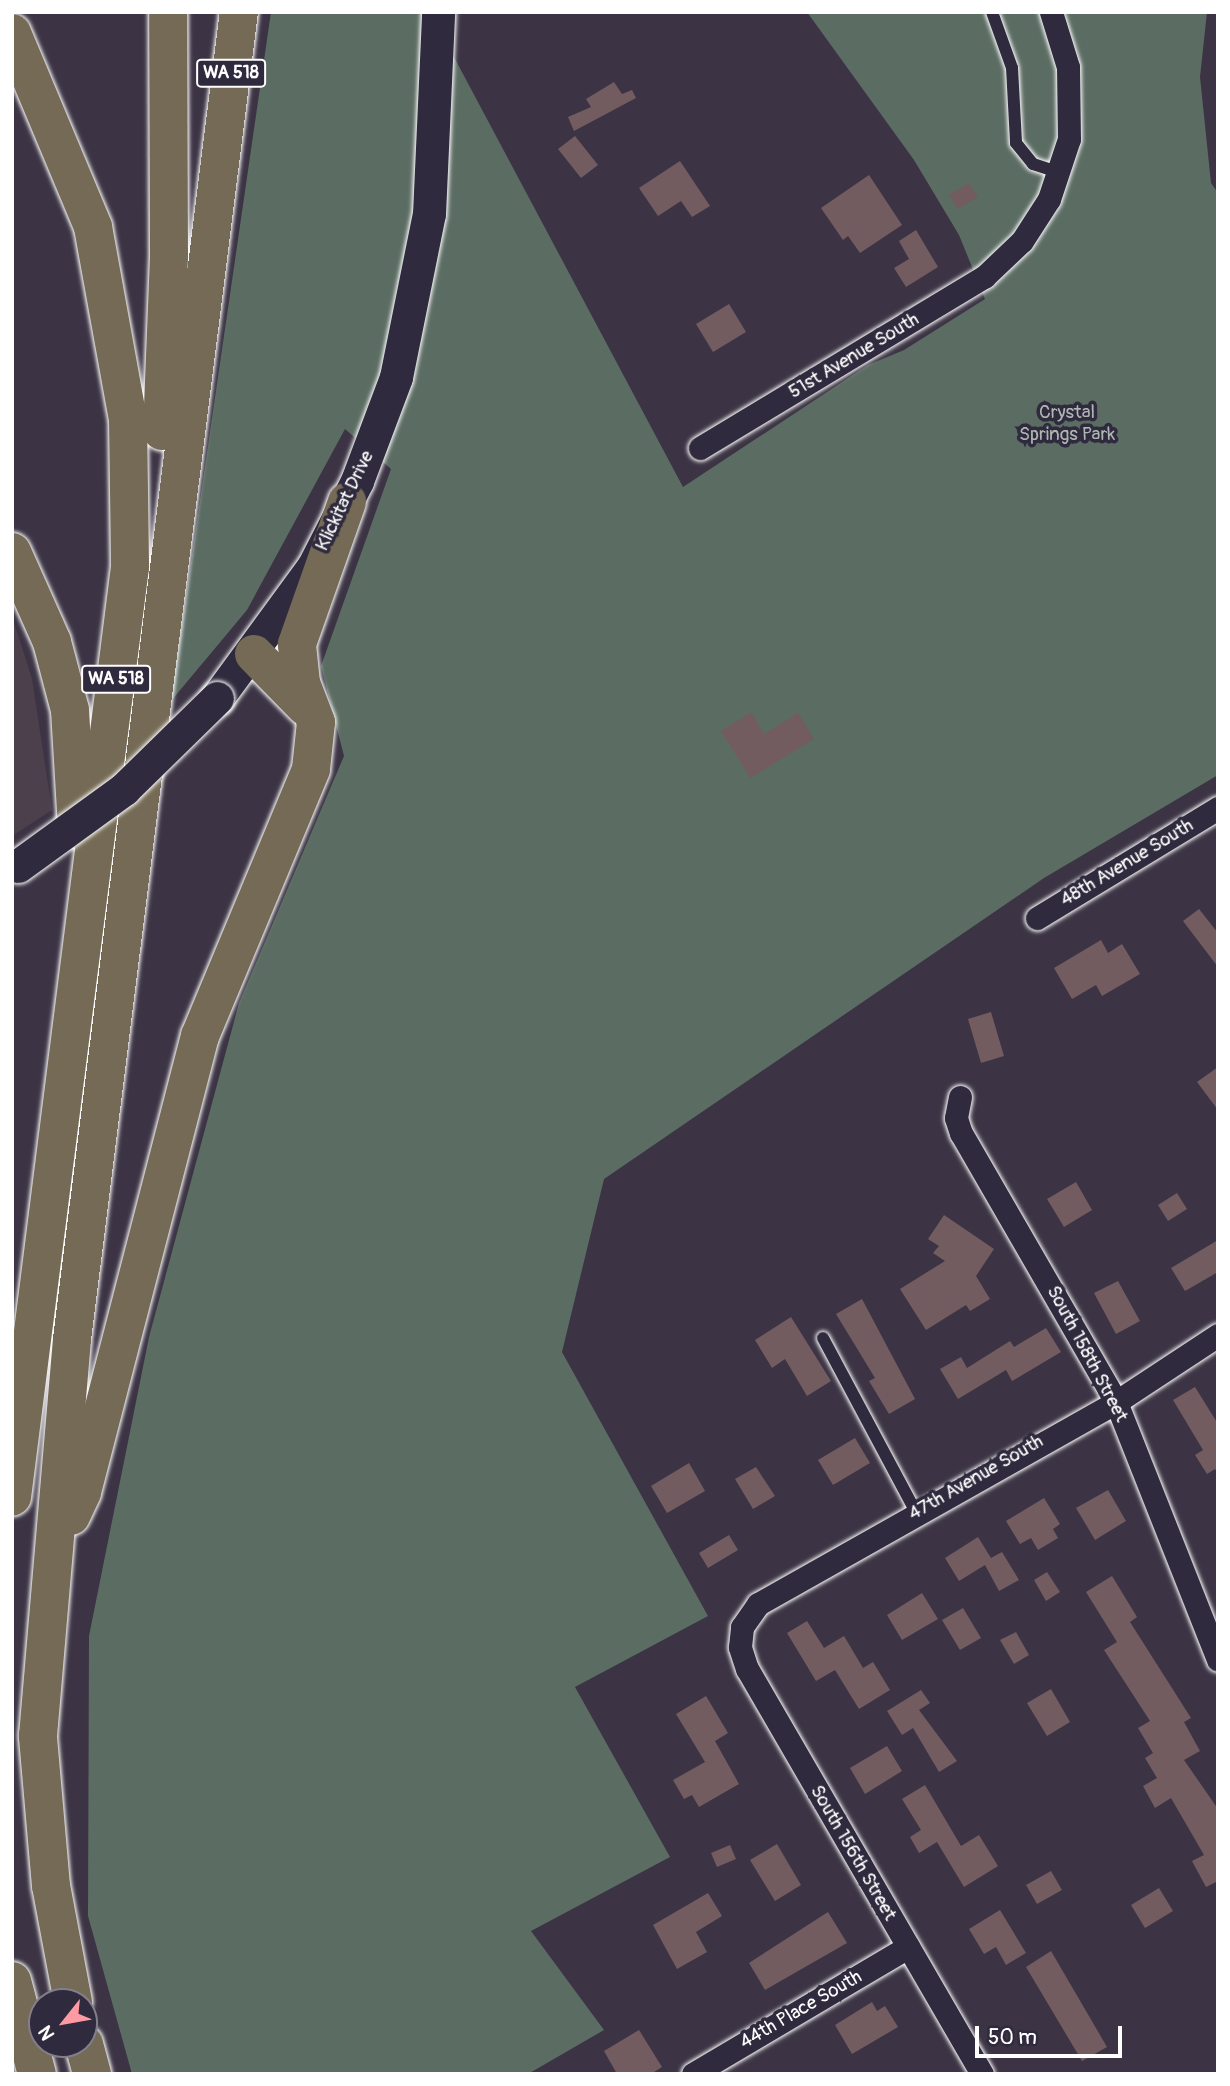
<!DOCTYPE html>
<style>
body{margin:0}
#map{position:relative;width:1230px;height:2086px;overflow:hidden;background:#3c3444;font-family:Pangolin,sans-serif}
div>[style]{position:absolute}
.built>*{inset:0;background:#4c404c}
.green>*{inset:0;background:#5b6c63}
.building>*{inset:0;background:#725c60}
.roads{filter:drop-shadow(0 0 2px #fff) drop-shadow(0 0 2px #fff)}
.service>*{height:12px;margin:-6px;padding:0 6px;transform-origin:6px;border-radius:6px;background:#2f2a3d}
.minor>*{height:23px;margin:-11.5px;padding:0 11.5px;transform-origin:11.5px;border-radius:11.5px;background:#2f2a3d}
.secondary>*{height:33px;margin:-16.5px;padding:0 16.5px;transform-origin:16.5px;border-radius:16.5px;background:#2f2a3d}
.motorway>*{height:38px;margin:-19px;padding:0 19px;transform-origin:19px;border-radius:19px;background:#756a55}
.bridges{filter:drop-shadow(0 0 2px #fff) drop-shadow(0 0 2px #fff)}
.secondary-bridge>*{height:33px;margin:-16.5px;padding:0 16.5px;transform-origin:16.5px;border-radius:16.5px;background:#2f2a3d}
span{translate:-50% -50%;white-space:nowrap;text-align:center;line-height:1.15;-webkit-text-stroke:7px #2f2a3d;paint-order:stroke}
.shield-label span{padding:2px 5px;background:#2f2a3d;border:2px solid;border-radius:5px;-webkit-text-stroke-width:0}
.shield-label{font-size:18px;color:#fff;font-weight:700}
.street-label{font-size:19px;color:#fff}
.park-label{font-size:19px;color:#adb6b1}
.frame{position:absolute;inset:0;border:14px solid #fff;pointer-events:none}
.north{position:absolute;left:28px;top:1988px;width:70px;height:70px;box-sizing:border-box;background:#2f2a3d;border:2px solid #827f8b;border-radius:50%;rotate:239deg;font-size:19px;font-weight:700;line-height:28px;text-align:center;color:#fff}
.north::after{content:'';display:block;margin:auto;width:24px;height:32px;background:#ff9aa2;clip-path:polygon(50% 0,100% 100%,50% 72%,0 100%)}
.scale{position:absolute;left:975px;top:2026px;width:147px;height:32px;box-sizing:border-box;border:4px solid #fff;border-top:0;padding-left:9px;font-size:21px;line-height:24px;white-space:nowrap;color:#fff;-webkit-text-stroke:5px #2f2a3d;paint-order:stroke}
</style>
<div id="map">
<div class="built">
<i style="clip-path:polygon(12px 616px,32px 679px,52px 810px,12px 836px)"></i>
</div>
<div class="green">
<i style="clip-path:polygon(271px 12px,430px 12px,683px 487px,868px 365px,904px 350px,985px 299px,959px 235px,914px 160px,807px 12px,1207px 12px,1200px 77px,1211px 183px,1218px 193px,1218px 775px,1044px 878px,604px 1179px,562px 1352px,708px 1616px,575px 1687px,670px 1857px,531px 1931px,604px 2030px,528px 2074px,132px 2074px,88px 1916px,89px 1636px,149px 1337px,239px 1003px,344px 756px,321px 666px,391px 469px,345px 429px,247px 610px,171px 701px)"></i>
</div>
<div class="building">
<i style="clip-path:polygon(614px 82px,622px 94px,632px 90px,636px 98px,574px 131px,568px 117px,591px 107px,586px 99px)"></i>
<i style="clip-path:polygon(575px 136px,598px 165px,581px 178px,558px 149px)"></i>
<i style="clip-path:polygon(680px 161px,710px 206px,692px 217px,681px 201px,658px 216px,639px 188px)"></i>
<i style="clip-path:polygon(869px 175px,902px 225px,860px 253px,848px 236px,843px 240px,821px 208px)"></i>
<i style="clip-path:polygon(969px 183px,978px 197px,958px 209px,949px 195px)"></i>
<i style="clip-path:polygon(916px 230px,938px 267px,906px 287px,894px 268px,909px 259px,899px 241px)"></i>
<i style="clip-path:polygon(729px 304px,746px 332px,713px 352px,696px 324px)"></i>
<i style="clip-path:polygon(751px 712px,764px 734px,798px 713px,814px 739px,750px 778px,721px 731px)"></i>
<i style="clip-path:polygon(1199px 909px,1218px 933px,1218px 967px,1183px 921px)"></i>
<i style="clip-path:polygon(1101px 940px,1108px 953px,1122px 944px,1140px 974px,1102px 996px,1096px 985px,1072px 999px,1054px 968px)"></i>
<i style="clip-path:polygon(991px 1012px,1004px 1056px,981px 1063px,968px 1019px)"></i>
<i style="clip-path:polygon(1218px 1067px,1218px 1110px,1197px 1082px)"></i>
<i style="clip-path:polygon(1076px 1182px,1092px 1210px,1064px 1227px,1047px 1199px)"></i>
<i style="clip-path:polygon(1177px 1193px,1187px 1209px,1168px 1221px,1158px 1205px)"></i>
<i style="clip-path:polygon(944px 1215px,994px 1249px,976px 1276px,990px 1299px,970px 1311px,966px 1305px,926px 1330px,900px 1289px,945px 1261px,933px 1253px,939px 1246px,928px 1239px)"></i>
<i style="clip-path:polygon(1218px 1240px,1218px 1272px,1185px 1291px,1171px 1268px)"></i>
<i style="clip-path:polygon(1118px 1281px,1140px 1321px,1116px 1334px,1094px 1293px)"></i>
<i style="clip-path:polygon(862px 1299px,915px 1399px,889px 1414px,869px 1381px,875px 1378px,836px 1314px)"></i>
<i style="clip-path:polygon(791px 1317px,831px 1381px,807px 1396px,785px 1359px,772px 1368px,755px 1340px)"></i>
<i style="clip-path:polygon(1046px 1328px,1061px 1352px,1012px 1381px,1006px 1370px,958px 1399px,940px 1369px,961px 1357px,967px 1368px,1010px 1341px,1014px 1347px)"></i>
<i style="clip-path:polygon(1195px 1387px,1218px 1424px,1218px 1474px,1215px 1469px,1207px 1474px,1195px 1455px,1203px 1450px,1173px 1400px)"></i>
<i style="clip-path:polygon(855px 1438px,870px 1463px,833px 1485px,818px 1460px)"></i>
<i style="clip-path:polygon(689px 1463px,705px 1491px,667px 1513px,651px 1486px)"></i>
<i style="clip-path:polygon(756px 1467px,775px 1496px,753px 1509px,735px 1479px)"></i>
<i style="clip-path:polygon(1108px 1490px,1126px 1521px,1095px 1540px,1076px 1508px)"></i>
<i style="clip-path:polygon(1044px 1498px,1060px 1524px,1053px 1529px,1058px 1538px,1038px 1550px,1031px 1538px,1020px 1544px,1006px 1521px)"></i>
<i style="clip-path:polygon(729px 1535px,738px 1550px,708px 1568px,699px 1553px)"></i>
<i style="clip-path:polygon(978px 1537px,991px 1558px,1002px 1552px,1019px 1580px,999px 1591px,985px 1565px,959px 1581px,945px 1558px)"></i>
<i style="clip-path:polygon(1047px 1572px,1060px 1592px,1046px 1601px,1034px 1580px)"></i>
<i style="clip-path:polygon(1112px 1576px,1137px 1617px,1130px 1622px,1191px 1718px,1184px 1722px,1200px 1751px,1184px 1760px,1218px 1809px,1218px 1881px,1206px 1887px,1192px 1861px,1204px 1855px,1171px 1798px,1155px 1808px,1143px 1786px,1157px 1778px,1145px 1758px,1153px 1753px,1138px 1728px,1150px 1721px,1104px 1650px,1117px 1642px,1086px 1592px)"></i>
<i style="clip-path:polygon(922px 1593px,938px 1619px,902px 1640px,887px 1615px)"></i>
<i style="clip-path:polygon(963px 1608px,981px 1638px,960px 1650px,942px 1620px)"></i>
<i style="clip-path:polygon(807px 1621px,824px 1648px,844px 1636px,863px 1668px,873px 1662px,890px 1690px,859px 1709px,835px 1670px,816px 1681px,787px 1633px)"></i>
<i style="clip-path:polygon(1016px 1632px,1029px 1655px,1014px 1664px,1000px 1640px)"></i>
<i style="clip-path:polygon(1051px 1689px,1070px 1722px,1047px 1736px,1027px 1703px)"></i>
<i style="clip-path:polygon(921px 1690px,930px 1703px,919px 1710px,957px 1761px,939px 1772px,913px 1728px,902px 1735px,887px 1711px)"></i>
<i style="clip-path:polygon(706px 1696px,728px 1733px,715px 1741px,739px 1784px,699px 1807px,692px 1795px,684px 1799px,673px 1780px,705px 1762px,676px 1714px)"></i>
<i style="clip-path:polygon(887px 1746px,902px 1771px,865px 1794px,850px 1768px)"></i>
<i style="clip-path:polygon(925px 1785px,961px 1846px,979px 1835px,998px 1866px,964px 1887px,937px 1842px,919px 1853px,910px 1837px,921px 1830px,902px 1799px)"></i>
<i style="clip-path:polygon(777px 1844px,801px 1885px,775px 1901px,750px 1860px)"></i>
<i style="clip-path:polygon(730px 1845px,736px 1859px,717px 1867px,711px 1853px)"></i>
<i style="clip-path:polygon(1051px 1871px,1062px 1890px,1037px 1904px,1026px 1885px)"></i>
<i style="clip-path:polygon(1159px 1888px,1173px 1911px,1145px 1928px,1131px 1905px)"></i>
<i style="clip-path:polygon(708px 1893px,722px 1916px,696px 1932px,707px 1952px,677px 1969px,653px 1925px)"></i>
<i style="clip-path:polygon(1000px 1910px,1026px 1953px,1006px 1965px,996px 1947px,984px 1954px,969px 1929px)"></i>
<i style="clip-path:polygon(828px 1912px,847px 1943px,765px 1990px,749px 1963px)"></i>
<i style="clip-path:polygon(1051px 1951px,1107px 2047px,1082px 2061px,1026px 1967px)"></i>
<i style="clip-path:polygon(872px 2002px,877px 2011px,885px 2006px,898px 2027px,852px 2054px,835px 2025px)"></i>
<i style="clip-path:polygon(639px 2030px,662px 2067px,651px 2074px,617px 2074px,604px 2051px)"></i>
</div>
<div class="roads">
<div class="service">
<i style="left:992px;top:12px;width:59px;rotate:70.3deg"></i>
<i style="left:1012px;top:68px;width:75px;rotate:86.9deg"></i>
<i style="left:1016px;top:143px;width:27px;rotate:51deg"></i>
<i style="left:1033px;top:164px;width:28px;rotate:18deg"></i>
<i style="left:823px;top:1338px;width:197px;rotate:61.9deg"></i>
</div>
<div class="minor">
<i style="left:700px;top:448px;width:332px;rotate:-31.1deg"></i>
<i style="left:984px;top:277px;width:52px;rotate:-43.5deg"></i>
<i style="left:1022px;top:241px;width:50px;rotate:-57.3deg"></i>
<i style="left:1049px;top:199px;width:63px;rotate:-71.6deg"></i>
<i style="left:1069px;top:139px;width:72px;rotate:-90.8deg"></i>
<i style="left:1068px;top:67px;width:58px;rotate:-107.2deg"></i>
<i style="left:1037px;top:918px;width:212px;rotate:-31.3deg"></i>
<i style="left:960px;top:1097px;width:21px;rotate:101deg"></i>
<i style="left:956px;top:1118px;width:16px;rotate:72deg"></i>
<i style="left:961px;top:1133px;width:310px;rotate:60deg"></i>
<i style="left:1116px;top:1402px;width:277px;rotate:68.4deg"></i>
<i style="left:693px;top:2074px;width:250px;rotate:-30.6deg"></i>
<i style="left:982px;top:2074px;width:468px;rotate:-120.1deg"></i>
<i style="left:747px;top:1669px;width:23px;rotate:-108deg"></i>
<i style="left:740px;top:1647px;width:20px;rotate:-84deg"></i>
<i style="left:742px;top:1627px;width:28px;rotate:-55deg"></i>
<i style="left:758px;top:1604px;width:411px;rotate:-29.4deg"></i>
<i style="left:1116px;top:1402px;width:122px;rotate:-33.3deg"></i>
</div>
<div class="secondary">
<i style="left:217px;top:698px;width:162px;rotate:-53.8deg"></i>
<i style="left:313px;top:567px;width:97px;rotate:-62.9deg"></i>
<i style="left:357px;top:481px;width:111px;rotate:-69.4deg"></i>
<i style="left:396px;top:377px;width:166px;rotate:-78.6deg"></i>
<i style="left:429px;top:214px;width:202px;rotate:-87.4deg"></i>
</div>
<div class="motorway">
<i style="left:12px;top:33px;width:210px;rotate:67.3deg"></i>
<i style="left:93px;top:227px;width:195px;rotate:79.7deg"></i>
<i style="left:128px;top:419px;width:148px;rotate:89.2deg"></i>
<i style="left:130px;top:567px;width:937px;rotate:97.23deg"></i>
<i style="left:162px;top:431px;width:175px;rotate:-87.7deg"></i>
<i style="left:169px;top:256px;width:244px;rotate:-90.2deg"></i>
<i style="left:12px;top:552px;width:98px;rotate:66deg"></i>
<i style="left:52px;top:642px;width:70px;rotate:75.2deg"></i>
<i style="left:70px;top:710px;width:119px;rotate:86.6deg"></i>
<i style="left:254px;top:654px;width:73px;rotate:45.6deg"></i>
<i style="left:71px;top:1516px;width:26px;rotate:-65deg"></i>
<i style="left:82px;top:1492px;width:471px;rotate:-75.5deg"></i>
<i style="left:200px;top:1036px;width:289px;rotate:-67.4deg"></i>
<i style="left:311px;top:769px;width:47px;rotate:-83.9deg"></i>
<i style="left:316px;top:722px;width:42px;rotate:-111deg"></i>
<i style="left:301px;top:683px;width:39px;rotate:-96deg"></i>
<i style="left:297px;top:644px;width:151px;rotate:-70.6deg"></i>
<i style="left:12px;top:1981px;width:96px;rotate:75deg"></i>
<i style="left:73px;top:2002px;width:118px;rotate:-100.7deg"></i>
<i style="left:51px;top:1886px;width:151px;rotate:-95deg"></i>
<i style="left:38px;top:1736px;width:398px;rotate:-85.1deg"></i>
<i style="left:72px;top:1339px;width:1337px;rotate:-82.83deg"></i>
<i style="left:84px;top:2044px;width:31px;rotate:75deg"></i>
</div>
</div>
<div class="bridges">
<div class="secondary-bridge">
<i style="left:18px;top:866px;width:131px;rotate:-36deg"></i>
<i style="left:124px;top:789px;width:130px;rotate:-44.4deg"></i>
</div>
</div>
<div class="shield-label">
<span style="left:231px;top:73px">WA 518</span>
<span style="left:116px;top:679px">WA 518</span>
</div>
<div class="street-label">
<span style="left:854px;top:356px;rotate:-31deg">51st Avenue South</span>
<span style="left:345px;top:501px;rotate:-64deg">Klickitat Drive</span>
<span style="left:1127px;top:863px;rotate:-31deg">48th Avenue South</span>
<span style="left:1087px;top:1354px;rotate:62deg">South 158th Street</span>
<span style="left:976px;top:1478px;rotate:-30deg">47th Avenue South</span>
<span style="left:853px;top:1853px;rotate:60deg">South 156th Street</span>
<span style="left:801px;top:2010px;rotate:-30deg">44th Place South</span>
</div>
<div class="park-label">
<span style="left:1067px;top:424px">Crystal<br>Springs Park</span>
</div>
<div class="frame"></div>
<div class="north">N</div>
<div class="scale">50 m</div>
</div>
